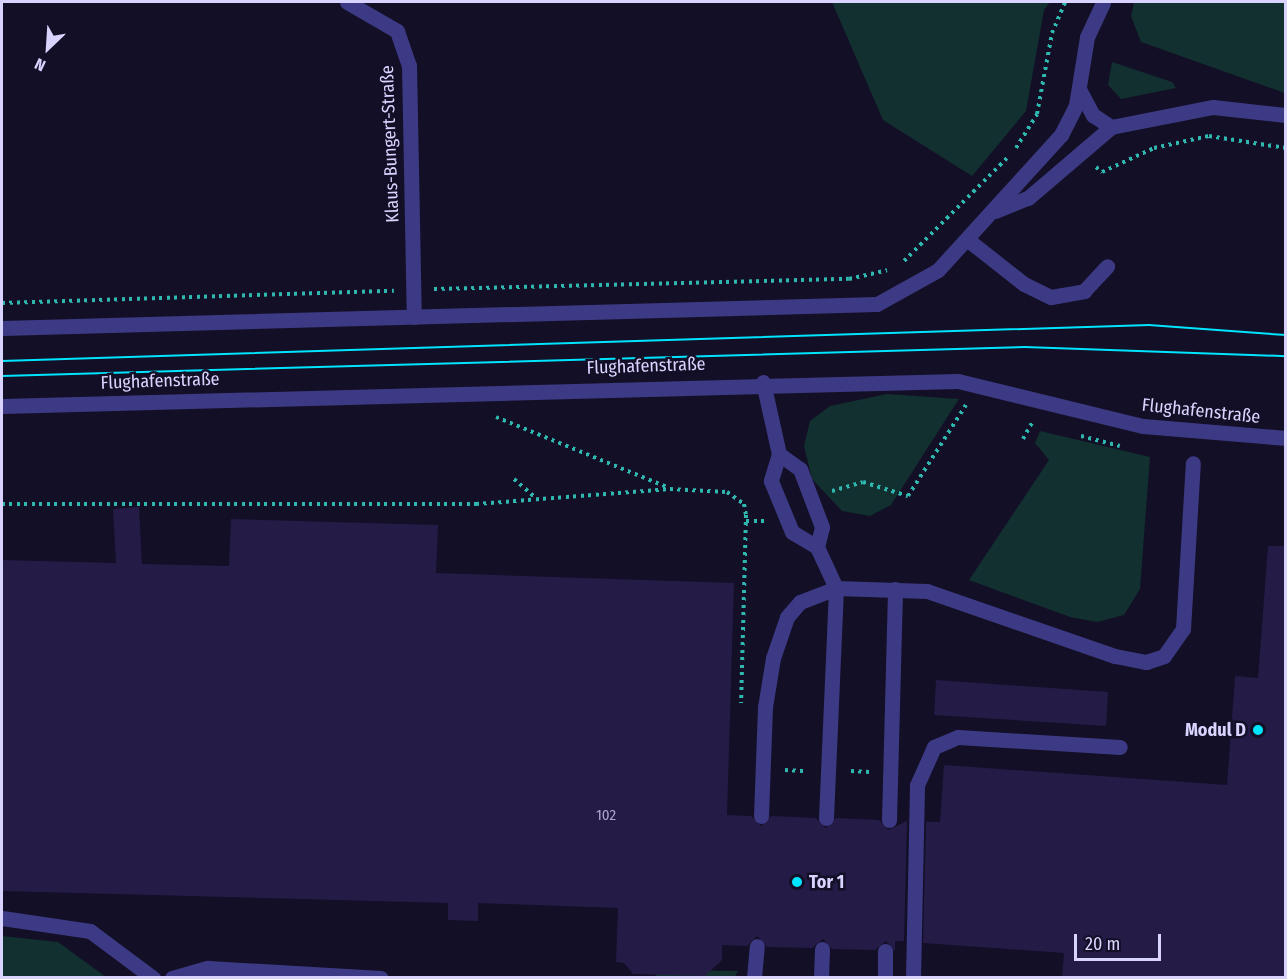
<!DOCTYPE html>
<meta charset="utf-8">
<style>
body{margin:0}
#map{position:relative;width:1287px;height:979px;overflow:hidden;background:#130f26;font-family:"Fira Sans Condensed",sans-serif}
div>[style]{position:absolute}
.green>*{inset:0;background:#12302f}
.building>*{inset:0;background:#241b47}
.path>*{height:4px;margin-top:-2px;transform-origin:0;background:repeating-linear-gradient(90deg,#2fb8b0 0 3px,transparent 0 7.5px)}
.service>*{height:15px;margin:-7.5px;padding:0 7.5px;transform-origin:7.5px;border-radius:7.5px;background:#3d3a85}
.minor>*{height:15px;margin:-7.5px;padding:0 7.5px;transform-origin:7.5px;border-radius:7.5px;background:#3d3a85}
.tertiary>*{height:15px;margin:-7.5px;padding:0 7.5px;transform-origin:7.5px;border-radius:7.5px;background:#3d3a85}
.tram>*{height:1.5px;margin:-0.75px;padding:0 0.75px;transform-origin:0.75px;border-radius:0.75px;background:#00e5ff}
.dots>*{width:16px;height:16px;translate:-50% -50%;box-sizing:border-box;border:3px solid #130f26;border-radius:50%}
span{translate:-50% -50%;white-space:nowrap;text-align:center;line-height:1.15;-webkit-text-stroke:5px #130f26;paint-order:stroke}
.number-label{font-size:15px;color:#aca6d1}
.number-label span{-webkit-text-stroke-width:0}
.street-label{font-size:18px;color:#d9d4ff}
.poi-label{font-size:18px;color:#d9d4ff;font-weight:700}
.right{translate:-100% -50%;text-align:right}
.left{translate:0 -50%;text-align:left}
.frame{position:absolute;inset:0;border:3px solid #d9d4ff;pointer-events:none}
.north{position:absolute;left:18px;top:18px;width:60px;height:60px;-webkit-text-stroke:4px #130f26;paint-order:stroke;rotate:205deg;font-size:16px;font-weight:700;line-height:24px;text-align:center;color:#d9d4ff}
.north::after{content:'';display:block;margin:auto;width:21px;height:27px;background:#d9d4ff;clip-path:polygon(50% 0,100% 100%,50% 72%,0 100%)}
.scale{position:absolute;left:1074px;top:934px;width:87px;height:27px;box-sizing:border-box;border:3px solid #d9d4ff;border-top:0;padding-left:8px;font-size:18px;line-height:21px;white-space:nowrap;color:#d9d4ff;-webkit-text-stroke:4px #130f26;paint-order:stroke}
</style>
<div id="map">
<div class="green">
<i style="clip-path:polygon(832px 2px,1050px 2px,1044px 10px,1026px 111px,972px 176px,883px 120px)"></i>
<i style="clip-path:polygon(1134px 2px,1285px 2px,1285px 93px,1141px 42px,1131px 16px)"></i>
<i style="clip-path:polygon(1112px 62px,1172px 82px,1176px 88px,1121px 99px,1108px 85px)"></i>
<i style="clip-path:polygon(887px 394px,959px 399px,891px 505px,870px 516px,842px 511px,812px 479px,804px 446px,810px 421px,830px 406px)"></i>
<i style="clip-path:polygon(1040px 431px,1150px 457px,1140px 589px,1124px 615px,1097px 622px,1070px 617px,969px 580px,1049px 460px,1035px 443px)"></i>
<i style="clip-path:polygon(2px 936px,58px 942px,106px 977px,2px 977px)"></i>
<i style="clip-path:polygon(656px 970px,738px 971px,735px 977px,656px 978px)"></i>
</div>
<div class="building">
<i style="clip-path:polygon(139px 507px,142px 564px,229px 566px,231px 519px,438px 525px,436px 573px,734px 583px,727px 815px,751px 816px,761px 826px,771px 816px,816px 818px,826px 828px,836px 818px,879px 820px,888px 830px,907px 821px,904px 941px,895px 941px,895px 951px,886px 941px,875px 950px,832px 949px,823px 939px,812px 948px,767px 947px,757px 936px,747px 946px,722px 945px,722px 960px,705px 976px,633px 974px,624px 963px,616px 962px,618px 908px,478px 903px,478px 921px,448px 920px,448px 903px,2px 891px,2px 560px,116px 563px,113px 509px)"></i>
<i style="clip-path:polygon(1268px 546px,1286px 546px,1286px 978px,1062px 978px,1064px 953px,923px 943px,926px 822px,940px 822px,944px 765px,1227px 785px,1235px 676px,1258px 678px)"></i>
<i style="clip-path:polygon(936px 680px,1108px 692px,1106px 726px,934px 715px)"></i>
</div>
<div class="path">
<i style="left:1016px;top:148px;width:40px;rotate:-58deg"></i>
<i style="left:1037px;top:114px;width:82px;rotate:-79.5deg"></i>
<i style="left:1052px;top:33px;width:34px;rotate:-67deg"></i>
<i style="left:1096px;top:167px;width:8px;rotate:40deg"></i>
<i style="left:1102px;top:172px;width:57px;rotate:-24.8deg"></i>
<i style="left:1154px;top:148px;width:56px;rotate:-12.3deg"></i>
<i style="left:1209px;top:136px;width:78px;rotate:8.9deg"></i>
<i style="left:904px;top:261px;width:148px;rotate:-45deg"></i>
<i style="left:434px;top:289px;width:415px;rotate:-1.4deg"></i>
<i style="left:849px;top:279px;width:39px;rotate:-13deg"></i>
<i style="left:2px;top:303px;width:392px;rotate:-1.8deg"></i>
<i style="left:496px;top:417px;width:185px;rotate:22.3deg"></i>
<i style="left:1081px;top:436px;width:40px;rotate:14.4deg"></i>
<i style="left:1023px;top:439px;width:21px;rotate:-61deg"></i>
<i style="left:514px;top:479px;width:30px;rotate:41deg"></i>
<i style="left:832px;top:491px;width:32px;rotate:-16deg"></i>
<i style="left:863px;top:482px;width:47px;rotate:17.3deg"></i>
<i style="left:908px;top:496px;width:108px;rotate:-57.5deg"></i>
<i style="left:2px;top:504px;width:474px"></i>
<i style="left:476px;top:504px;width:195px;rotate:-4.4deg"></i>
<i style="left:670px;top:489px;width:57px;rotate:3deg"></i>
<i style="left:727px;top:492px;width:21px;rotate:35deg"></i>
<i style="left:744px;top:504px;width:11px;rotate:80deg"></i>
<i style="left:746px;top:515px;width:188px;rotate:91.5deg"></i>
<i style="left:746px;top:521px;width:19px"></i>
<i style="left:785px;top:770px;width:22px;rotate:3deg"></i>
<i style="left:851px;top:771px;width:19px;rotate:3deg"></i>
</div>
<div class="service">
<i style="left:968px;top:240px;width:71px;rotate:38.2deg"></i>
<i style="left:1024px;top:284px;width:30px;rotate:26deg"></i>
<i style="left:1051px;top:297px;width:34px;rotate:-10deg"></i>
<i style="left:1084px;top:291px;width:34px;rotate:-47deg"></i>
<i style="left:761px;top:816px;width:109px;rotate:-87.9deg"></i>
<i style="left:765px;top:707px;width:50px;rotate:-80.7deg"></i>
<i style="left:773px;top:658px;width:43px;rotate:-71.1deg"></i>
<i style="left:787px;top:617px;width:20px;rotate:-49deg"></i>
<i style="left:800px;top:602px;width:39px;rotate:-21deg"></i>
<i style="left:836px;top:588px;width:91px;rotate:1.9deg"></i>
<i style="left:927px;top:591px;width:199px;rotate:19.1deg"></i>
<i style="left:1115px;top:656px;width:32px;rotate:11deg"></i>
<i style="left:1146px;top:662px;width:19px;rotate:-18deg"></i>
<i style="left:1164px;top:656px;width:33px;rotate:-55deg"></i>
<i style="left:1183px;top:629px;width:166px;rotate:-86.6deg"></i>
<i style="left:826px;top:818px;width:230px;rotate:-87.5deg"></i>
<i style="left:889px;top:820px;width:231px;rotate:-88.5deg"></i>
<i style="left:2px;top:918px;width:89px;rotate:8.4deg"></i>
<i style="left:90px;top:931px;width:79px;rotate:36.7deg"></i>
<i style="left:885px;top:951px;width:27px;rotate:90deg"></i>
<i style="left:172px;top:978px;width:37px;rotate:-16deg"></i>
<i style="left:208px;top:968px;width:173px;rotate:3.3deg"></i>
<i style="left:754px;top:978px;width:32px;rotate:-85deg"></i>
<i style="left:821px;top:978px;width:29px;rotate:-88deg"></i>
<i style="left:913px;top:978px;width:193px;rotate:-88.8deg"></i>
<i style="left:917px;top:785px;width:42px;rotate:-65.9deg"></i>
<i style="left:934px;top:747px;width:26px;rotate:-23deg"></i>
<i style="left:958px;top:737px;width:162px;rotate:3.5deg"></i>
</div>
<div class="minor">
<i style="left:347px;top:2px;width:58px;rotate:30.1deg"></i>
<i style="left:397px;top:31px;width:36px;rotate:71deg"></i>
<i style="left:409px;top:65px;width:252px;rotate:88.9deg"></i>
<i style="left:763px;top:382px;width:74px;rotate:77.5deg"></i>
<i style="left:779px;top:454px;width:28px;rotate:107deg"></i>
<i style="left:771px;top:481px;width:55px;rotate:67.6deg"></i>
<i style="left:792px;top:532px;width:29px;rotate:31deg"></i>
<i style="left:817px;top:547px;width:45px;rotate:65.1deg"></i>
<i style="left:2px;top:406px;width:956px;rotate:-1.5deg"></i>
<i style="left:958px;top:381px;width:190px;rotate:13.7deg"></i>
<i style="left:1143px;top:426px;width:144px;rotate:4.8deg"></i>
<i style="left:779px;top:454px;width:26px;rotate:36deg"></i>
<i style="left:800px;top:469px;width:62px;rotate:69.2deg"></i>
<i style="left:822px;top:527px;width:21px;rotate:104deg"></i>
</div>
<div class="tertiary">
<i style="left:1079px;top:89px;width:30px;rotate:62deg"></i>
<i style="left:1093px;top:115px;width:22px;rotate:34deg"></i>
<i style="left:995px;top:211px;width:35px;rotate:-22deg"></i>
<i style="left:1028px;top:198px;width:109px;rotate:-40.5deg"></i>
<i style="left:1111px;top:127px;width:104px;rotate:-11.1deg"></i>
<i style="left:1213px;top:107px;width:73px;rotate:6.3deg"></i>
<i style="left:2px;top:328px;width:875px;rotate:-1.57deg"></i>
<i style="left:877px;top:304px;width:70px;rotate:-29.1deg"></i>
<i style="left:938px;top:270px;width:183px;rotate:-47.7deg"></i>
<i style="left:1061px;top:135px;width:34px;rotate:-63deg"></i>
<i style="left:1076px;top:105px;width:69px;rotate:-80.8deg"></i>
<i style="left:1087px;top:37px;width:38px;rotate:-65deg"></i>
</div>
<div class="tram">
<i style="left:2px;top:361px;width:1148px;rotate:-1.8deg"></i>
<i style="left:1149px;top:325px;width:137px;rotate:4.2deg"></i>
<i style="left:2px;top:376px;width:1023px;rotate:-1.62deg"></i>
<i style="left:1025px;top:347px;width:261px;rotate:2deg"></i>
</div>
<div class="dots">
<i style="left:1258px;top:730px;background:#00e5ff"></i>
<i style="left:797px;top:882px;background:#00e5ff"></i>
</div>
<div class="number-label">
<span style="left:606px;top:816px">102</span>
</div>
<div class="street-label">
<span style="left:390px;top:144px;rotate:-92deg">Klaus-Bungert-Straße</span>
<span style="left:646px;top:366px;rotate:-2deg">Flughafenstraße</span>
<span style="left:160px;top:381px;rotate:-2deg">Flughafenstraße</span>
<span style="left:1201px;top:411px;rotate:6deg">Flughafenstraße</span>
</div>
<div class="poi-label">
<span class="right" style="left:1246px;top:730px">Modul D</span>
<span class="left" style="left:809px;top:882px">Tor 1</span>
</div>
<div class="frame"></div>
<div class="north">N</div>
<div class="scale">20 m</div>
</div>
